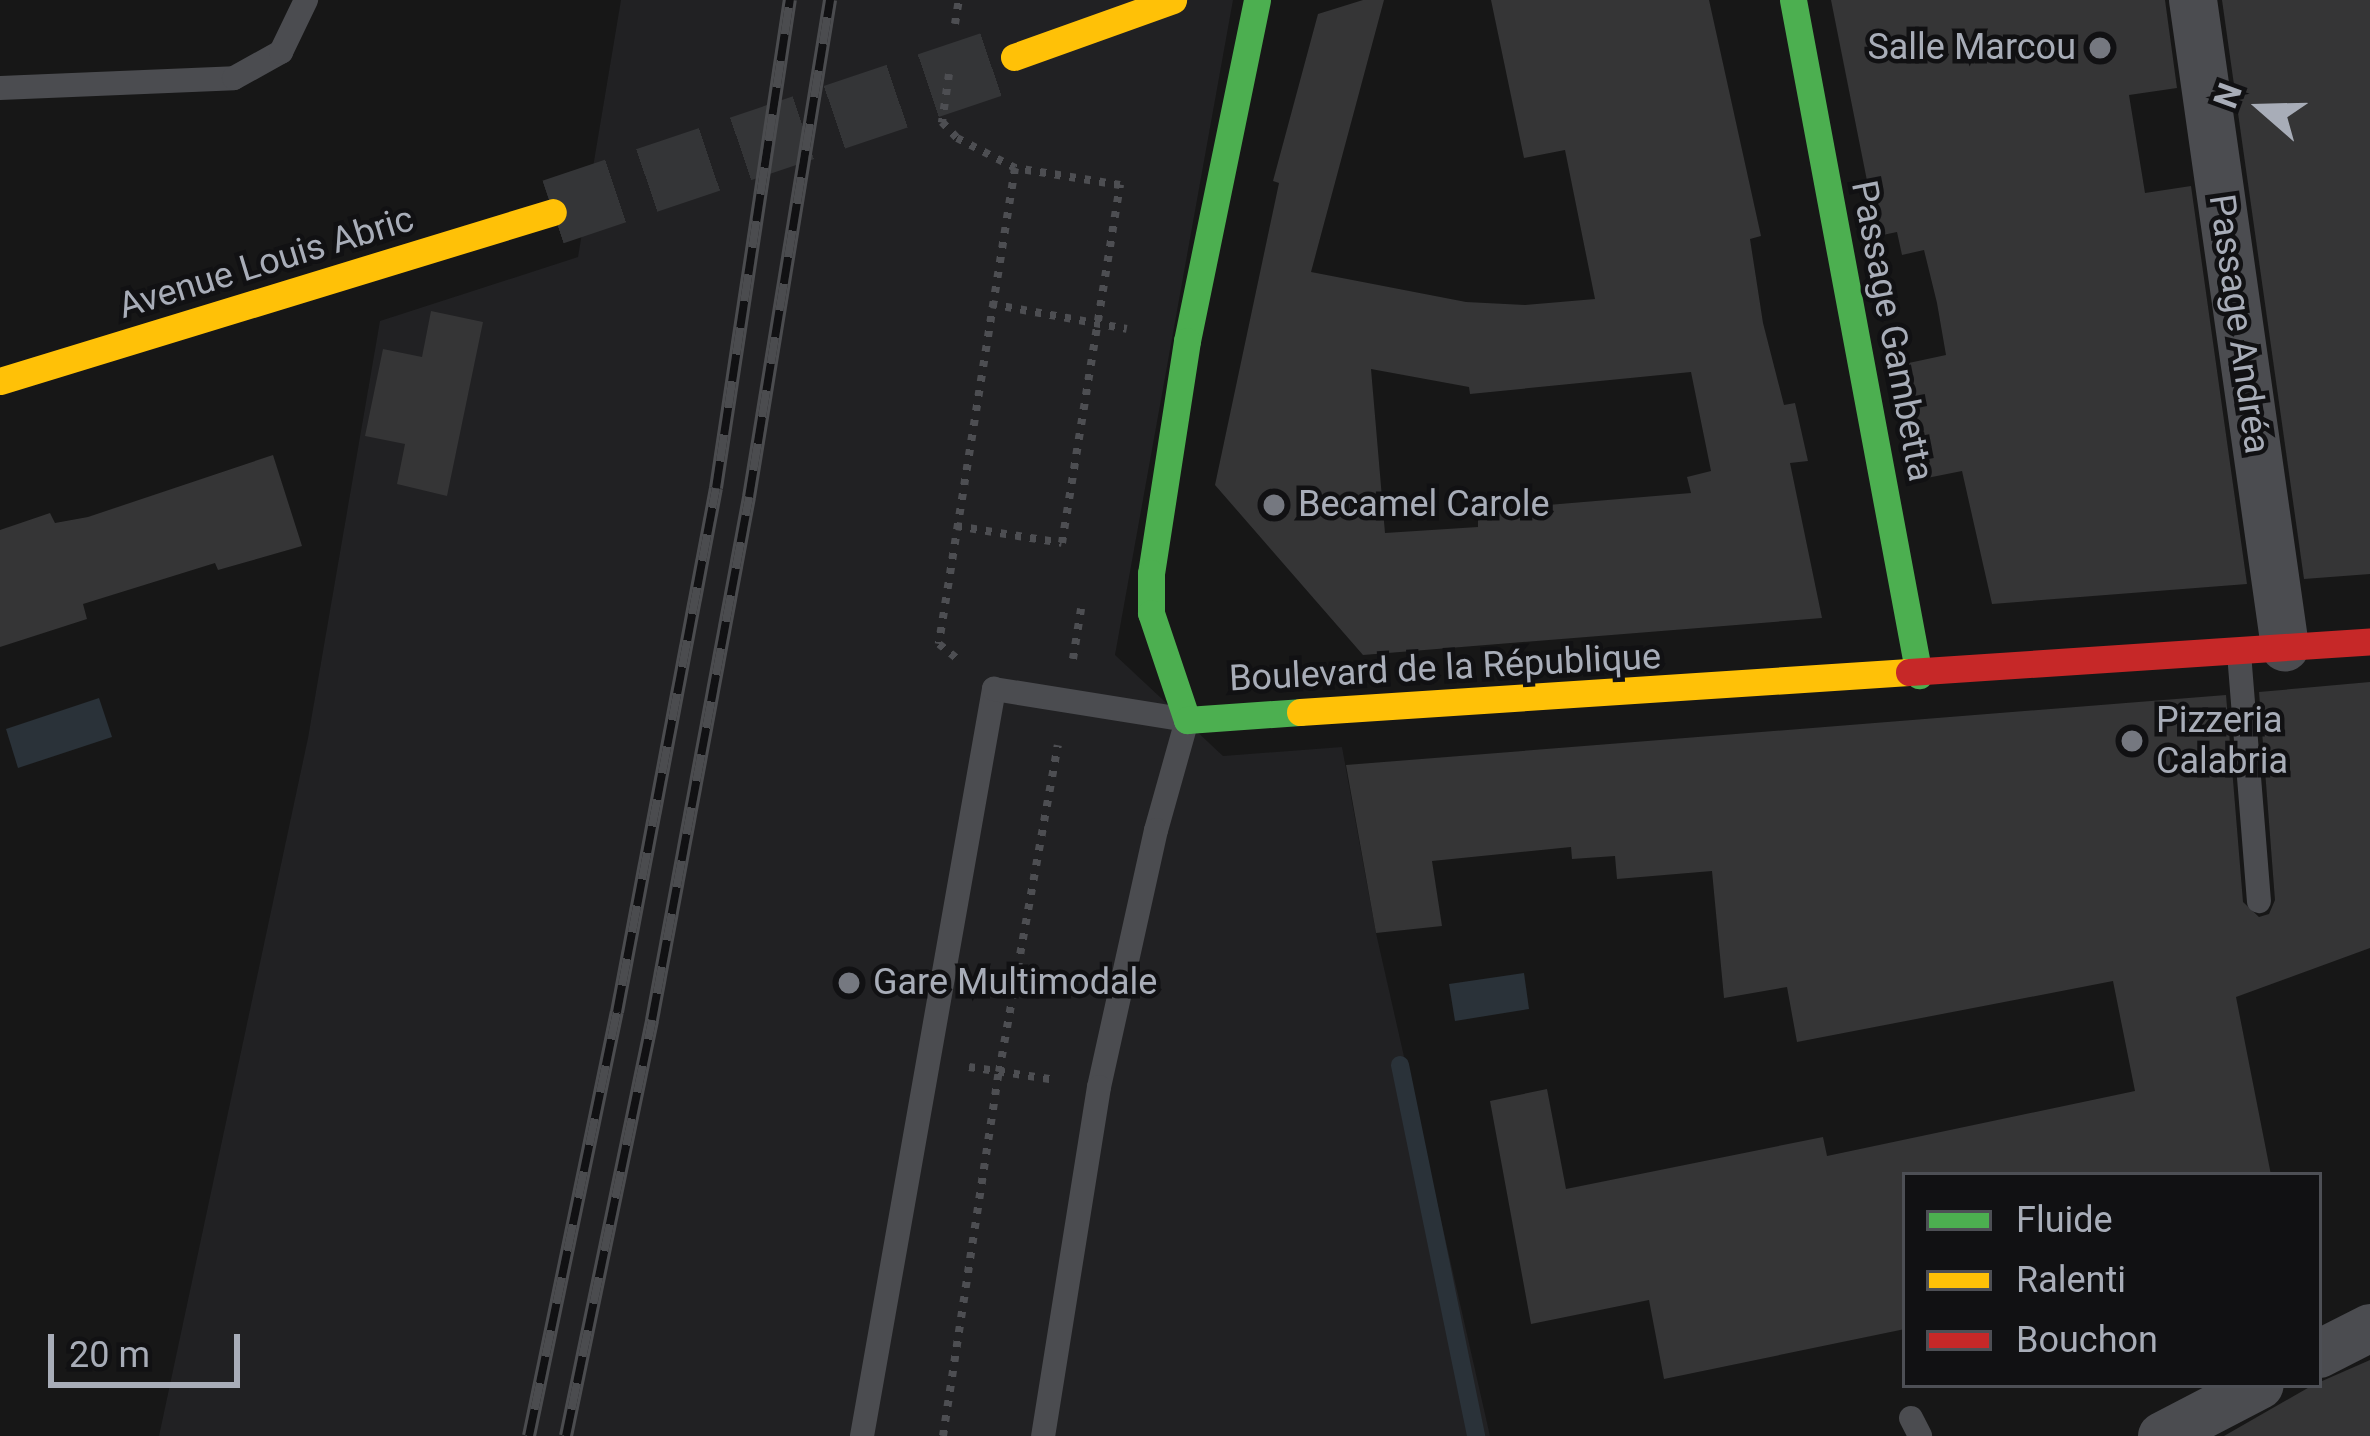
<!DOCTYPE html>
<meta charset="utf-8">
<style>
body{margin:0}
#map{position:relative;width:2370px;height:1436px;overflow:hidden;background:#171717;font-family:Roboto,sans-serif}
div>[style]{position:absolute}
.built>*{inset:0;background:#212123}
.water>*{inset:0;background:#2a3239}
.stream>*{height:18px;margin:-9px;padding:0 9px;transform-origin:9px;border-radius:9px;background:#2a3239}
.building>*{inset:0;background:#353536}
.secondary-tunnel>*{height:66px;margin-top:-33px;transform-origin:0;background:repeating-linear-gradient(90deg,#343537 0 66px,transparent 0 99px)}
.path>*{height:8px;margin-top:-4px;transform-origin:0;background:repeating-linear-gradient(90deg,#4d4e52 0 6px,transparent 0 15px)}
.lane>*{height:24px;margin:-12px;padding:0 12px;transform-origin:12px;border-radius:12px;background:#4b4c50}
.street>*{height:48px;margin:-24px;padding:0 24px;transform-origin:24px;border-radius:24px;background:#4b4c50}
.fast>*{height:27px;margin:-13.5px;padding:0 13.5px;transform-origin:13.5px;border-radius:13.5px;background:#4caf50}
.slow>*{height:27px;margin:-13.5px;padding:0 13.5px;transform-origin:13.5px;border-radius:13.5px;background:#ffc107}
.jam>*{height:27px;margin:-13.5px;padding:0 13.5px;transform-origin:13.5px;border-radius:13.5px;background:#c62828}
.rail>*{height:14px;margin-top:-7px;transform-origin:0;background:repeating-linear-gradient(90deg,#111113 0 27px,#4b4c4f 0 54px);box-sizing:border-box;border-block:3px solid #4b4c4f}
.dots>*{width:33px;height:33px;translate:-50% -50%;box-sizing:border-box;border:6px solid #111113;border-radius:50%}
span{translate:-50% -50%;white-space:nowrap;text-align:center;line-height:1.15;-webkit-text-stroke:9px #111113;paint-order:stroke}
.poi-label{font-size:36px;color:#a8adb8}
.right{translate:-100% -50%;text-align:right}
.left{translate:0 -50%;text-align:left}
.street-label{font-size:36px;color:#a8adb8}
.legend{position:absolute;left:1902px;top:1172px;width:420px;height:216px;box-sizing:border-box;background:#111113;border:3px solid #4d4f55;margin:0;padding:15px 21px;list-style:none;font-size:36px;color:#a8adb8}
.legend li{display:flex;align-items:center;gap:24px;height:60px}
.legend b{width:60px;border:3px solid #4d4f55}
.north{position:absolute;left:2202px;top:48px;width:120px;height:120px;-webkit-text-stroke:9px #111113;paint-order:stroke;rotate:290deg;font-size:33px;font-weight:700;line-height:48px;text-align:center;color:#a8adb8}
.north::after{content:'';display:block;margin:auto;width:42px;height:54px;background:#a8adb8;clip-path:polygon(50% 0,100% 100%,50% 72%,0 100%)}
.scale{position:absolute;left:48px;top:1334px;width:192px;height:54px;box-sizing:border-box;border:6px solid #a8adb8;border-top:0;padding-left:15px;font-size:36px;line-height:42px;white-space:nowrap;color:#a8adb8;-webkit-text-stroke:9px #111113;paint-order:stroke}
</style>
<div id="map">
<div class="built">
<i style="clip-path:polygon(621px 0,1233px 0,1115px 655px,1223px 756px,1342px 747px,1376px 933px,1490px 1436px,159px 1436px,308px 738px,380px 321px,578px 257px)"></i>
</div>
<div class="water">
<i style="clip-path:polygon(99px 698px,112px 737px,18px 768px,6px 729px)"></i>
<i style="clip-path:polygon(1524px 973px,1529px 1009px,1455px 1021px,1449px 984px)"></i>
</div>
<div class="stream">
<i style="left:1400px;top:1065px;width:379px;rotate:78.4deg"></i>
</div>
<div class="building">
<i style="clip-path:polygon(evenodd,1363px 0,1384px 0,1311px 272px,1466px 302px,1525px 305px,1595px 299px,1565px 150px,1524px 158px,1491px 0,1709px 0,1761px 236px,1750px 239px,1763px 323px,1784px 405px,1795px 403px,1808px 461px,1790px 463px,1822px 618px,1363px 655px,1215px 485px,1279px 183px,1273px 181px,1318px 14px,1363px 0,1371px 369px,1469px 387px,1470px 394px,1691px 372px,1711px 471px,1687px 477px,1691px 493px,1478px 511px,1478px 527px,1385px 533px,1371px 369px)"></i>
<i style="clip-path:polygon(1831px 0,2165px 0,2177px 88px,2129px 95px,2145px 193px,2191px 186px,2247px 584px,1992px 604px,1962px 471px,1927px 478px,1904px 364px,1946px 355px,1937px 303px,1924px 250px,1902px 255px,1897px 232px,1878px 236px)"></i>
<i style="clip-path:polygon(2222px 0,2370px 0,2370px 574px,2304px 579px)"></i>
<i style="clip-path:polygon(431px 311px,483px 322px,447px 496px,397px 484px,405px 444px,365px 436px,383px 349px,422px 357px)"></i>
<i style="clip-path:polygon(273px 455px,302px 546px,218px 570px,215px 563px,83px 604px,87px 619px,0 647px,0 530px,50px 513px,55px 523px,88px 517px)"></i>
<i style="clip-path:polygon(2370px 682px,2370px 948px,2236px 997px,2271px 1175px,1905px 1175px,1905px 1329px,1664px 1379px,1649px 1300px,1531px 1324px,1490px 1101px,1547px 1089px,1566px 1189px,1823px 1137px,1827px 1156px,2135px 1091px,2113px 981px,1797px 1042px,1787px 987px,1724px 998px,1712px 871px,1617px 879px,1615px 856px,1572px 859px,1571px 847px,1432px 861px,1442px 926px,1376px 933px,1346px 765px,2226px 695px,2243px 902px,2259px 917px,2269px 914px,2275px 900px,2259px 692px)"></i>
<i style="clip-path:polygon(2370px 1360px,2370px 1436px,2224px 1436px,2313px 1385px)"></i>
</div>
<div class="secondary-tunnel">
<i style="left:553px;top:212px;width:486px;rotate:-18.6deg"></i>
</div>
<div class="path">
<i style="left:955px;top:24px;width:24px;rotate:-81deg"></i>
<i style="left:949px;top:74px;width:49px;rotate:98.3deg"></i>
<i style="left:942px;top:122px;width:22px;rotate:47deg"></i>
<i style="left:957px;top:138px;width:65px;rotate:27.3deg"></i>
<i style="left:1015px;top:168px;width:482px;rotate:99.1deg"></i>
<i style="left:939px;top:644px;width:27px;rotate:39deg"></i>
<i style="left:991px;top:304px;width:138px;rotate:10.4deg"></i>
<i style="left:956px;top:526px;width:107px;rotate:9.1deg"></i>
<i style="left:1062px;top:543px;width:363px;rotate:-80.8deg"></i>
<i style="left:1120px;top:185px;width:106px;rotate:-170.8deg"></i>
<i style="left:1073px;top:659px;width:51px;rotate:-80.9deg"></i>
<i style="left:969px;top:1067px;width:88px;rotate:8.5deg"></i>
<i style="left:943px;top:1436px;width:368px;rotate:-81.3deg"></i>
<i style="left:999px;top:1072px;width:332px;rotate:-79.8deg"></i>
</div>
<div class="lane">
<i style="left:0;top:88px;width:234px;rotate:-2.4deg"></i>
<i style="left:234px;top:78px;width:54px;rotate:-29deg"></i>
<i style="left:281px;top:52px;width:58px;rotate:-64.3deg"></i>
<i style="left:2239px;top:653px;width:249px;rotate:85.4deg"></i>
<i style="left:1911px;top:1418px;width:20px;rotate:63deg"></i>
<i style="left:862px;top:1436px;width:759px;rotate:-79.98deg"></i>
<i style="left:994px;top:689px;width:195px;rotate:9.1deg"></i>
<i style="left:1187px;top:720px;width:114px;rotate:105.7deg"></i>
<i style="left:1156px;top:830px;width:263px;rotate:102.5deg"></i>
<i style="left:1099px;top:1087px;width:353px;rotate:99.1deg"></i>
</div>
<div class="street">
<i style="left:2193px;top:0;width:654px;rotate:81.91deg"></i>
<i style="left:2319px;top:1354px;width:57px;rotate:-27deg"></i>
<i style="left:2162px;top:1436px;width:110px;rotate:-27.5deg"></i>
</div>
<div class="fast">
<i style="left:1257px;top:0;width:348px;rotate:101.6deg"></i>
<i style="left:1187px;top:341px;width:235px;rotate:98.8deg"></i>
<i style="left:1151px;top:573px;width:40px;rotate:90deg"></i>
<i style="left:1151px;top:613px;width:113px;rotate:71.4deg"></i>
<i style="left:1187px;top:720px;width:113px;rotate:-4deg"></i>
<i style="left:1793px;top:0;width:687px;rotate:79.43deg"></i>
</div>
<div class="slow">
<i style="left:1014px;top:57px;width:169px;rotate:-19.7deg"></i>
<i style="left:0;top:381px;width:578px;rotate:-16.99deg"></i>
<i style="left:1300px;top:712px;width:610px;rotate:-3.76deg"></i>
</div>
<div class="jam">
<i style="left:1909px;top:672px;width:462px;rotate:-3.8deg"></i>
</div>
<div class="rail">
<i style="left:529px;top:1436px;width:433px;rotate:-78.3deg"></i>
<i style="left:617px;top:1012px;width:533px;rotate:-79.3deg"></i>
<i style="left:716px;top:488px;width:494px;rotate:-81.4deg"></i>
<i style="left:566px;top:1436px;width:425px;rotate:-78.3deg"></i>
<i style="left:652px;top:1020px;width:532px;rotate:-79.49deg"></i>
<i style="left:749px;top:497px;width:504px;rotate:-80.74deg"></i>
</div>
<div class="dots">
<i style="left:2100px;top:48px;background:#757880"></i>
<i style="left:1274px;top:505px;background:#757880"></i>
<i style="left:2132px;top:741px;background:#757880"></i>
<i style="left:849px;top:983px;background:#757880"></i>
</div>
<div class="poi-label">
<span class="right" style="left:2076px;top:48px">Salle Marcou</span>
<span class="left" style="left:1298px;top:505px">Becamel Carole</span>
<span class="left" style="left:2156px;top:741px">Pizzeria<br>Calabria</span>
<span class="left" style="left:873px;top:983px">Gare Multimodale</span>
</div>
<div class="street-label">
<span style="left:266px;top:263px;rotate:-17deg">Avenue Louis Abric</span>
<span style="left:2239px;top:324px;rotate:82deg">Passage Andréa</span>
<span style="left:1892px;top:331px;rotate:79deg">Passage Gambetta</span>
<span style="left:1445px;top:668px;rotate:-3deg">Boulevard de la République</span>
</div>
<ul class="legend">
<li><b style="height:15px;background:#4caf50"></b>Fluide</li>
<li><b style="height:15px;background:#ffc107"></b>Ralenti</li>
<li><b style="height:15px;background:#c62828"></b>Bouchon</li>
</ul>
<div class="north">N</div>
<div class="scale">20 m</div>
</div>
